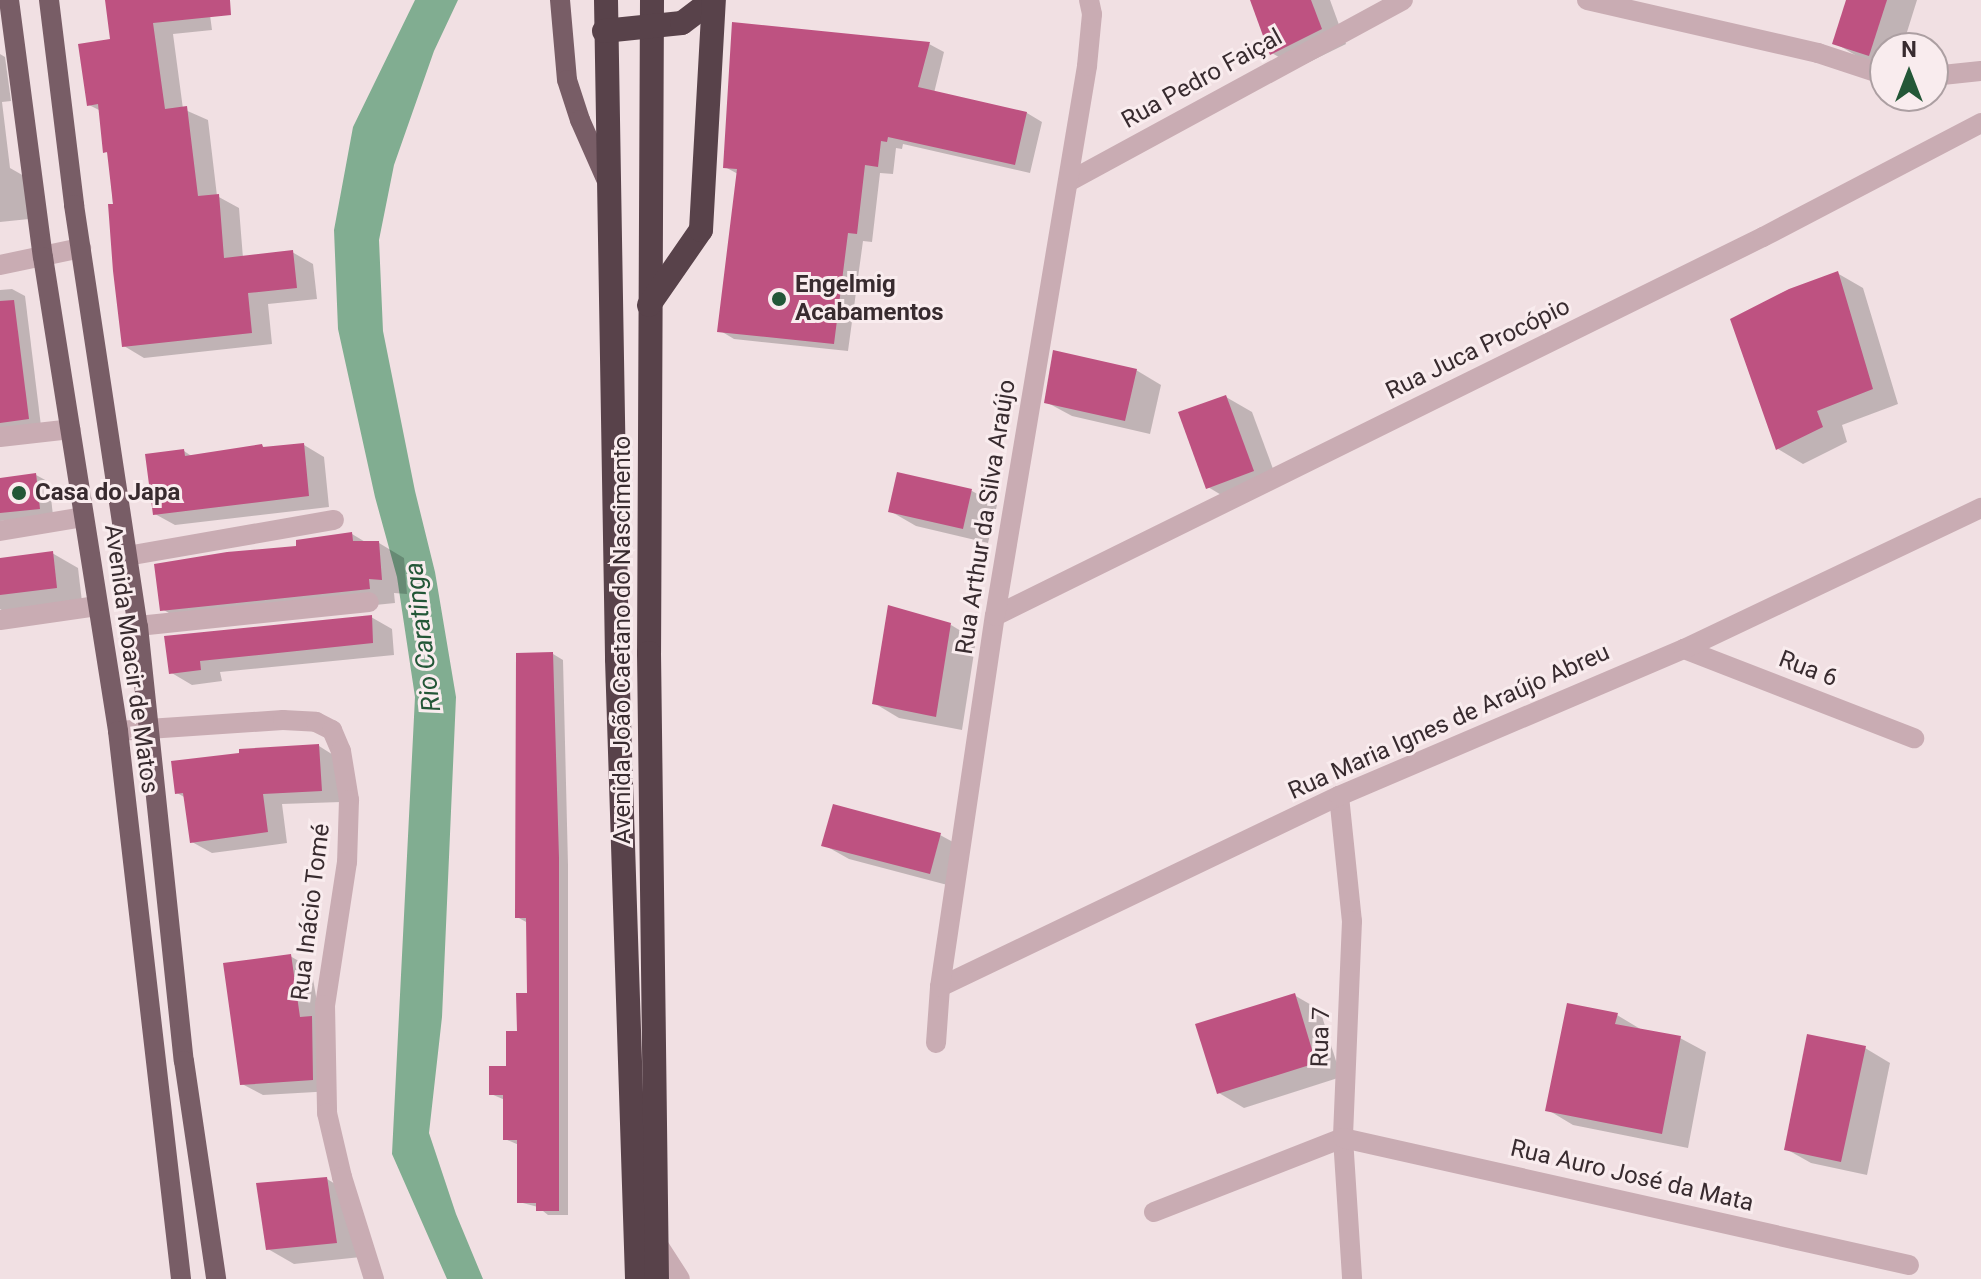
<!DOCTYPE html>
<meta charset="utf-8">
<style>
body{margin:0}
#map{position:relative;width:1981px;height:1279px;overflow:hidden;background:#f1e0e3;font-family:Roboto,sans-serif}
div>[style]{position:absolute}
.water>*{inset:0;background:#81ad91}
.shadow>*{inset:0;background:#0003}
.building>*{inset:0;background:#be5281}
.minor>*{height:20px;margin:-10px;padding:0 10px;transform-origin:10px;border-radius:10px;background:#c9acb3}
.major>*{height:20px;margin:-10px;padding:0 10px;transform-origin:10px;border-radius:10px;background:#785d66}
.highway>*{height:24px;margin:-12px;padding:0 12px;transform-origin:12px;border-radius:12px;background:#58424a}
.dots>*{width:22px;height:22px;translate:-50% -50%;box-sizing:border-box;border:4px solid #f9ecee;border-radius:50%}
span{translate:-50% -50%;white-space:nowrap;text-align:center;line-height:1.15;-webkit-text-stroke:6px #f9ecee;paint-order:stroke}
.street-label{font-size:24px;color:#382b2f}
.poi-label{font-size:24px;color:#382b2f;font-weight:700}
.left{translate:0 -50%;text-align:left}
.water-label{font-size:26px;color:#235737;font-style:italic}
.north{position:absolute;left:1869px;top:32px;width:80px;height:80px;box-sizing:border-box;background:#f9ecee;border:2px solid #ac9fa2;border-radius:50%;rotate:0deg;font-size:22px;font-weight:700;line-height:32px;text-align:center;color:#382b2f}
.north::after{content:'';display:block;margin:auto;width:28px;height:36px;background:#235737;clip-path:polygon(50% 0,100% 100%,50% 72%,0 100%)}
</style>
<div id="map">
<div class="water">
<i style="clip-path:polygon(415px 0,458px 0,434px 51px,394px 165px,379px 240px,383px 331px,415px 491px,435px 572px,456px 697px,442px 1017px,429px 1133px,456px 1214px,483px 1279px,447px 1279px,392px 1154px,415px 697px,397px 577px,375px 497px,338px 329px,334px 230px,353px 127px)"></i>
</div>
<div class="shadow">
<i style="clip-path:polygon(107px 0,208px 0,212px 30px,173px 34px,183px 109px,208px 120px,217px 196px,239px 208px,243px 258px,292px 252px,313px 264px,317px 299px,268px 304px,272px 344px,144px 358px,124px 346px,109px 154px,105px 151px,101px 111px,89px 105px,112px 41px)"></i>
<i style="clip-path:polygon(1252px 0,1330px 0,1346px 44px,1297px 68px,1272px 53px)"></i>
<i style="clip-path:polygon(1848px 0,1917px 0,1902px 48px,1885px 48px,1885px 66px,1860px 58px,1835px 43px)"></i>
<i style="clip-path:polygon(929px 44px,944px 52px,934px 93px,1027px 113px,1042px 122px,1030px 173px,903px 144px,902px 149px,896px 148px,893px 174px,880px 173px,872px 242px,863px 241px,848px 351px,734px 339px,719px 330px,738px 174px,725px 167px)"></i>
<i style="clip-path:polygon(0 54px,5px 57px,11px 101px,2px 102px,10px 168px,24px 176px,29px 219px,0 222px)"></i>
<i style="clip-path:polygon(1837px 273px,1863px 288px,1898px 404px,1842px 425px,1847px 442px,1803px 464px,1778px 449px)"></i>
<i style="clip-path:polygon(12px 289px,25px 296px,41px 426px,0 431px,0 290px)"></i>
<i style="clip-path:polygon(1136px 370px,1161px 385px,1150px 434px,1072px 416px,1046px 402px)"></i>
<i style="clip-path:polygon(1226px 397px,1252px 412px,1279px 485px,1233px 502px,1208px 487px)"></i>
<i style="clip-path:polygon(304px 445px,324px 457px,329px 507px,175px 525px,155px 514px,184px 451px,193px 457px,262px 446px,267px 449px)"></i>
<i style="clip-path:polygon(36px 475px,49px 482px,53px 515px,0 521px,0 480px)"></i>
<i style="clip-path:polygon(972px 491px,997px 505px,988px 543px,916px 526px,890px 511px)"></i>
<i style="clip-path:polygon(352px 534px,367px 543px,379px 543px,404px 558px,407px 594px,394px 593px,395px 603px,188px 624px,162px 609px,298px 548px)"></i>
<i style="clip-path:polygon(52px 553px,78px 568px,82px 602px,5px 612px,0 609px,0 560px)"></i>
<i style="clip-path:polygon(371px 617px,392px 629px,394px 655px,220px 672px,222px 681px,192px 685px,170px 672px,166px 638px)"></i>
<i style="clip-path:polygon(951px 625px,976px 640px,962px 730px,899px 718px,874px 703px)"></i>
<i style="clip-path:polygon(553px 654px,563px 660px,568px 865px,568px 1215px,548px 1215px,538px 1207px,519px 1202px,519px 1145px,505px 1139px,505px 1100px,491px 1094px,508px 1068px,529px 995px,528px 923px,517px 917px)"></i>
<i style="clip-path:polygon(319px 746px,338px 758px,341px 802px,282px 804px,287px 843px,212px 853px,192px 842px,186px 798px,177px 793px)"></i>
<i style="clip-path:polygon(940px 835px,966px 849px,955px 887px,849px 859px,824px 845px)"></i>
<i style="clip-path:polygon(290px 956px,311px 968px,333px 1091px,263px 1095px,242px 1084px)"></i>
<i style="clip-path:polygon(1294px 995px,1320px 1010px,1341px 1077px,1244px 1108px,1219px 1093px)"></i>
<i style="clip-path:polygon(1617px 1015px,1642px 1030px,1680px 1038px,1706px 1052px,1688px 1148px,1573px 1125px,1548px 1110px)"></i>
<i style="clip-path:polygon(1865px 1048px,1890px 1063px,1867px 1175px,1811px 1163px,1786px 1149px)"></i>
<i style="clip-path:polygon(327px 1179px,352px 1194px,361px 1257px,294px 1264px,268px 1249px)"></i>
</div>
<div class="building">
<i style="clip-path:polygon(105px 0,230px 0,231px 15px,153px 23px,165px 109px,187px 106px,198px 196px,219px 194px,224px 258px,293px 250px,297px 288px,248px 293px,252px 333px,122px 347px,113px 271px,108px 204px,113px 204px,107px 152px,103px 153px,98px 104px,87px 106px,78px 44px,110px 39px)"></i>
<i style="clip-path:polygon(1250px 0,1311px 0,1322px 29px,1270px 55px)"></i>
<i style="clip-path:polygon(1846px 0,1887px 0,1869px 56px,1832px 44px)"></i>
<i style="clip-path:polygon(732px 22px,930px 42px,918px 87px,1027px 112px,1015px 165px,888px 137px,887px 142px,881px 141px,878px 167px,865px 165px,857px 234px,848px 233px,834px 344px,717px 332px,737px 169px,723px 168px)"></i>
<i style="clip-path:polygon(1838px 271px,1873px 389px,1817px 411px,1823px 427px,1776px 450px,1730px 319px,1789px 289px)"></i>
<i style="clip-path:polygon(14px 300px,29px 419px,0 423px,0 301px)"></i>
<i style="clip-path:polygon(1053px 350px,1137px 369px,1125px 421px,1044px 403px)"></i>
<i style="clip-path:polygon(1226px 395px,1254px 471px,1206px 489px,1178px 412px)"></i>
<i style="clip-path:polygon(304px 443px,309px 496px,153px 515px,145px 454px,184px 449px,185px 456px,262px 444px,263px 447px)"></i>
<i style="clip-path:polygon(897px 472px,972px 489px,963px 529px,888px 512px)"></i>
<i style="clip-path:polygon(36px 473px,40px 509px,0 513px,0 478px)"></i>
<i style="clip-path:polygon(352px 532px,353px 541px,379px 541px,382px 580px,369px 579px,370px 589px,160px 611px,154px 564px,227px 552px,296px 546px,296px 540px)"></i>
<i style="clip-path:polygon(53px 551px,57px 588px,0 595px,0 558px)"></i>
<i style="clip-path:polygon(888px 605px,951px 623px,936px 717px,872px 704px)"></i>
<i style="clip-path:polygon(372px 615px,373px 643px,200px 661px,201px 670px,169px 674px,164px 636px)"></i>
<i style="clip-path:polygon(553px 652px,559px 858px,559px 1211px,536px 1211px,536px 1203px,517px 1203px,517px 1140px,503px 1140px,503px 1095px,489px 1095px,489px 1066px,506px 1066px,506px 1031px,517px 1031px,516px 993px,527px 993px,526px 918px,515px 918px,516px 653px)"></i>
<i style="clip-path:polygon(319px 744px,322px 791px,263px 794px,268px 832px,190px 843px,183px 793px,175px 794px,171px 761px,239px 753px,239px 749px)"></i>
<i style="clip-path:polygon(833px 804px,941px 833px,930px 874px,821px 846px)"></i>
<i style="clip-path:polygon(291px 954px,300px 1017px,312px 1016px,313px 1080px,240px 1085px,223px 963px)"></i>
<i style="clip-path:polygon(1295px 993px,1316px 1063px,1217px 1094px,1195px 1024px)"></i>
<i style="clip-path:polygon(1567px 1003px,1618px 1013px,1615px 1024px,1681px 1036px,1662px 1134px,1545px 1111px)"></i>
<i style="clip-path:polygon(1807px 1034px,1866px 1046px,1841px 1162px,1784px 1150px)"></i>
<i style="clip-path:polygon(327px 1177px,337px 1243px,266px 1250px,256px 1183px)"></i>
</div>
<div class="minor">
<i style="left:1587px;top:0;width:237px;rotate:12.9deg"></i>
<i style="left:1818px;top:53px;width:71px;rotate:18.2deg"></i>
<i style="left:1933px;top:76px;width:48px;rotate:-5.9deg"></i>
<i style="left:1068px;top:182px;width:381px;rotate:-28.5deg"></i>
<i style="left:0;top:265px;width:83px;rotate:-11.9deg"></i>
<i style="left:0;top:437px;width:71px;rotate:-6.4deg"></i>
<i style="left:0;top:531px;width:85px;rotate:-9.5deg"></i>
<i style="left:127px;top:556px;width:210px;rotate:-9.9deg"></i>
<i style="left:995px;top:616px;width:856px;rotate:-26.27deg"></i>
<i style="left:1763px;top:237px;width:246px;rotate:-27.6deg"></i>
<i style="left:0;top:620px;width:98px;rotate:-8.2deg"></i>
<i style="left:138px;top:626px;width:232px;rotate:-5.9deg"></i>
<i style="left:1684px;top:649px;width:247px;rotate:21.2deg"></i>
<i style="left:118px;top:731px;width:165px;rotate:-3.8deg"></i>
<i style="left:283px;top:720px;width:33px;rotate:3deg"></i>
<i style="left:316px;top:722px;width:18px;rotate:27deg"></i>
<i style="left:332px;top:730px;width:23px;rotate:67deg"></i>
<i style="left:341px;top:751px;width:50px;rotate:80.7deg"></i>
<i style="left:349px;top:800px;width:62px;rotate:91.8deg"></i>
<i style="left:347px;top:862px;width:145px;rotate:98.7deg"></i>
<i style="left:325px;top:1005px;width:108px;rotate:88.9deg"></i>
<i style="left:327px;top:1113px;width:66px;rotate:76.8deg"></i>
<i style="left:342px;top:1177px;width:107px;rotate:72.6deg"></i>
<i style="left:1339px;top:796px;width:126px;rotate:84.1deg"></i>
<i style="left:1352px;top:921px;width:217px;rotate:92.4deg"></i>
<i style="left:1343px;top:1138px;width:141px;rotate:86.3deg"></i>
<i style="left:940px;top:987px;width:442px;rotate:-25.6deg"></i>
<i style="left:1339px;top:796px;width:375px;rotate:-23.1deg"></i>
<i style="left:1684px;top:649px;width:329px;rotate:-25.4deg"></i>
<i style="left:936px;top:1043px;width:56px;rotate:-85.9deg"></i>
<i style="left:940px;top:987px;width:375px;rotate:-81.6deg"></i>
<i style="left:995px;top:616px;width:558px;rotate:-80.5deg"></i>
<i style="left:1087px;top:66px;width:52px;rotate:-84.5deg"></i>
<i style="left:1092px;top:14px;width:14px;rotate:-102deg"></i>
<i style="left:1154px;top:1212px;width:203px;rotate:-21.4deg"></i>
<i style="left:1343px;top:1138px;width:580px;rotate:12.65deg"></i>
<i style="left:658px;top:1245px;width:40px;rotate:57.1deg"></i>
</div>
<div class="major">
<i style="left:9px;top:0;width:259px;rotate:82.5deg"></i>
<i style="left:43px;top:257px;width:480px;rotate:81deg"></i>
<i style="left:118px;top:731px;width:552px;rotate:83.44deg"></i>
<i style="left:49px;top:0;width:207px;rotate:83deg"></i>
<i style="left:74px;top:205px;width:426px;rotate:81.4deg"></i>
<i style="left:138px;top:626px;width:437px;rotate:84deg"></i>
<i style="left:184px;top:1061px;width:220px;rotate:81.6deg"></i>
<i style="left:560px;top:0;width:80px;rotate:85deg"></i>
<i style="left:567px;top:80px;width:42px;rotate:72deg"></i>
<i style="left:580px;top:120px;width:64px;rotate:66.2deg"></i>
</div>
<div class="highway">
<i style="left:606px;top:0;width:659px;rotate:89.04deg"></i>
<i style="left:617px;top:659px;width:620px;rotate:88.15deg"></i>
<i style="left:652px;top:0;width:653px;rotate:90.26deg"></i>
<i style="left:649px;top:653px;width:626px;rotate:89.27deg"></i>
<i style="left:604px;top:31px;width:78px;rotate:-5.9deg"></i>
<i style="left:682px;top:23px;width:39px;rotate:-37deg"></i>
<i style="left:649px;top:305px;width:91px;rotate:-55.3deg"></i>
<i style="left:701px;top:230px;width:230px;rotate:-86.8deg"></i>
</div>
<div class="dots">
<i style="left:779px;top:299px;background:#235737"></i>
<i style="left:19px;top:493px;background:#235737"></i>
</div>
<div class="street-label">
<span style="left:1202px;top:79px;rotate:-29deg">Rua Pedro Faiçal</span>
<span style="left:1478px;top:349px;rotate:-26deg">Rua Juca Procópio</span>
<span style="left:986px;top:517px;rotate:-81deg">Rua Arthur da Silva Araújo</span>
<span style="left:623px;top:640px;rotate:-90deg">Avenida João Caetano do Nascimento</span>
<span style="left:131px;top:659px;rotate:82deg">Avenida Moacir de Matos</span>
<span style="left:1808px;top:669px;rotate:21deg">Rua 6</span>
<span style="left:1449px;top:722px;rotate:-24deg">Rua Maria Ignes de Araújo Abreu</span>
<span style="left:311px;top:912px;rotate:-83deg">Rua Inácio Tomé</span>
<span style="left:1321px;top:1037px;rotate:-88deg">Rua 7</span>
<span style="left:1632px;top:1176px;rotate:13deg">Rua Auro José da Mata</span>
</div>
<div class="poi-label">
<span class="left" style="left:795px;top:299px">Engelmig<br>Acabamentos</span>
<span class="left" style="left:35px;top:493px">Casa do Japa</span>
</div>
<div class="water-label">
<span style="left:423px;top:637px;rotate:-97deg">Rio Caratinga</span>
</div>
<div class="north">N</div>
</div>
